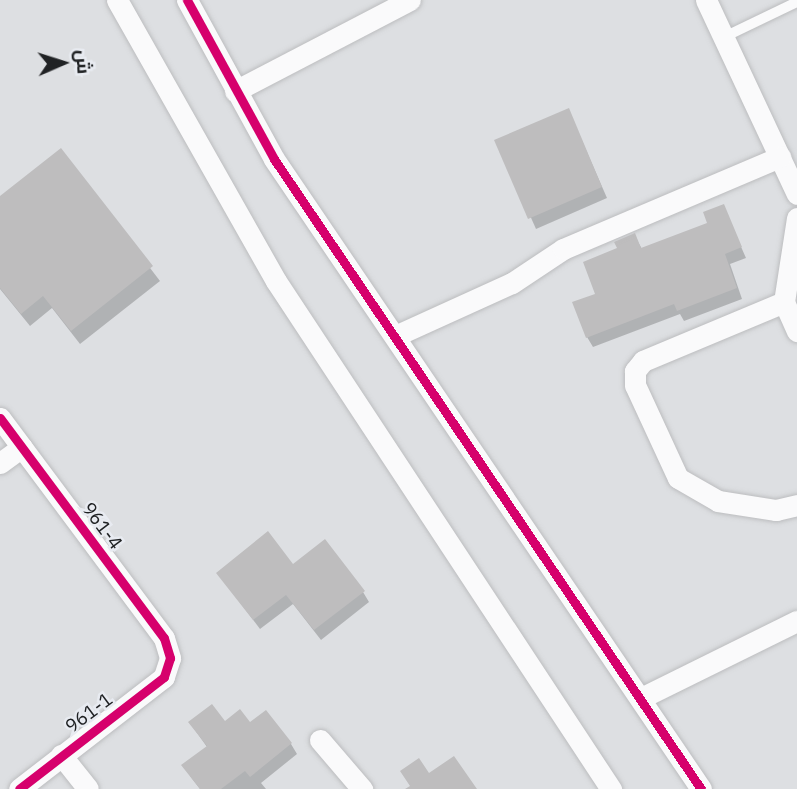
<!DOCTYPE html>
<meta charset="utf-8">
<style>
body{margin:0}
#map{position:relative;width:797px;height:789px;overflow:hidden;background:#dddfe2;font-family:"IBM Plex Sans",Cairo,sans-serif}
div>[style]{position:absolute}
.shadow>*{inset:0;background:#0003}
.building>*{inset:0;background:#bebdbe}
.roads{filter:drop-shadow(0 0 2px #bcbdbf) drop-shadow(0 0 2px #bcbdbf)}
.service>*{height:10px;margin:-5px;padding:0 5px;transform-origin:5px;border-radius:5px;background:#fafafb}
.minor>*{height:21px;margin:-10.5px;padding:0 10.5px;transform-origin:10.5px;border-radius:10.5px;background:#fafafb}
.cycleway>*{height:9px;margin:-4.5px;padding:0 4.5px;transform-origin:4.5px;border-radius:4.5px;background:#d6006c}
span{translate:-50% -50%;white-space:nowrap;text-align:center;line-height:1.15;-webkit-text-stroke:5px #e8ebf1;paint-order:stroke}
.street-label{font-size:19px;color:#202224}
.north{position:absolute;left:28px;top:28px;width:70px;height:70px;-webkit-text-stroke:5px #e8ebf1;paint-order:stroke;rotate:87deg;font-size:19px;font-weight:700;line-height:28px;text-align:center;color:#202224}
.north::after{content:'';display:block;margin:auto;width:24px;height:32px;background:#202224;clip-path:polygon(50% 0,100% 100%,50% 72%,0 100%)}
</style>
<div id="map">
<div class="shadow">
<i style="clip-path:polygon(569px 111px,607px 198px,536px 229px,497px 141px)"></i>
<i style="clip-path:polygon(60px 150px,160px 281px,80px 344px,52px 308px,30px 326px,0 289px,0 198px)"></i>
<i style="clip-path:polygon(723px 206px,746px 258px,730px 264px,742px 299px,684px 321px,680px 314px,593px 347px,587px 337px,597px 295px,619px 249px,634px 235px,642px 249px,709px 224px)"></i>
<i style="clip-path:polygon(292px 566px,363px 592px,369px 602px,321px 640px,293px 604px,260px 629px,218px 573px)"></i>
<i style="clip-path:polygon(190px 723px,250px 724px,291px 744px,297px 754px,261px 783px,266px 789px,200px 789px,190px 776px,207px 747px)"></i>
</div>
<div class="building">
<i style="clip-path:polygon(569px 108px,602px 187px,528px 219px,494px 140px)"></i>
<i style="clip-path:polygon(61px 148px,153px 266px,71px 331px,43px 296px,21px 314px,0 288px,0 196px)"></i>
<i style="clip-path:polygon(724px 204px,742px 247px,725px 254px,737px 288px,677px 311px,674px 304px,586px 338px,572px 302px,595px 294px,583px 262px,617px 248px,614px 242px,635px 233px,641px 248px,707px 223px,703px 212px)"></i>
<i style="clip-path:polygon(268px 531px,293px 564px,325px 539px,365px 591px,314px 630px,286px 595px,253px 620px,216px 573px)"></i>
<i style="clip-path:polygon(212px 704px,225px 721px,240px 709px,250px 722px,266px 710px,292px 743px,250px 777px,245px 771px,221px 789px,200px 789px,181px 765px,207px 746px,188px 722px)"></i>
<i style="clip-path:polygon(454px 756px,477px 789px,405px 789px,410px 786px,400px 771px,419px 758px,429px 773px)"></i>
</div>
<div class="roads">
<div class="service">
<i style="left:724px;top:37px;width:81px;rotate:-25.6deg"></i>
</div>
<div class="minor">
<i style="left:117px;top:0;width:323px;rotate:60.5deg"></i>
<i style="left:276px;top:281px;width:609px;rotate:56.6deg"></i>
<i style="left:187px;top:0;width:181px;rotate:61.3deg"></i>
<i style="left:274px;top:159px;width:761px;rotate:55.87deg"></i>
<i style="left:706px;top:0;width:214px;rotate:64.9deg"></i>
<i style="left:235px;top:91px;width:197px;rotate:-27.5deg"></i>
<i style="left:797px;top:218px;width:85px;rotate:98.8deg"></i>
<i style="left:784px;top:302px;width:32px;rotate:66deg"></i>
<i style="left:784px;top:302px;width:153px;rotate:157.3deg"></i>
<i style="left:643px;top:361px;width:13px;rotate:129deg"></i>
<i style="left:635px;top:371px;width:14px;rotate:90deg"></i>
<i style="left:635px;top:385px;width:102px;rotate:65.2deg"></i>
<i style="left:678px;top:478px;width:46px;rotate:29.9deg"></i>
<i style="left:718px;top:501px;width:59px;rotate:8.8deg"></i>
<i style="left:776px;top:510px;width:22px;rotate:-13deg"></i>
<i style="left:395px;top:336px;width:128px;rotate:-24.4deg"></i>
<i style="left:512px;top:283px;width:61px;rotate:-33.7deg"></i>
<i style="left:563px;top:249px;width:236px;rotate:-23deg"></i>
<i style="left:0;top:418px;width:274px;rotate:53.3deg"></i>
<i style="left:164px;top:638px;width:21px;rotate:73deg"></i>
<i style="left:170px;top:658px;width:20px;rotate:108deg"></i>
<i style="left:164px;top:677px;width:183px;rotate:142.3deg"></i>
<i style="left:0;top:463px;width:27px;rotate:-36deg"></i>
<i style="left:641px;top:698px;width:174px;rotate:-26.3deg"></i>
<i style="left:320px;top:740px;width:65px;rotate:49.4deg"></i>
<i style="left:61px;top:755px;width:43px;rotate:51.5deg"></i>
</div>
</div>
<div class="cycleway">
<i style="left:187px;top:0;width:181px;rotate:61.3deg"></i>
<i style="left:274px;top:159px;width:761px;rotate:55.87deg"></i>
<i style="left:0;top:418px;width:274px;rotate:53.3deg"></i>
<i style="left:164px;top:638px;width:21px;rotate:73deg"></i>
<i style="left:170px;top:658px;width:20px;rotate:108deg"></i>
<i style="left:164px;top:677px;width:183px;rotate:142.3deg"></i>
</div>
<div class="street-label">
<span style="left:102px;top:526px;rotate:53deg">961-4</span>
<span style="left:89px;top:713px;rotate:-37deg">961-1</span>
</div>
<div class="north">ش</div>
</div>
